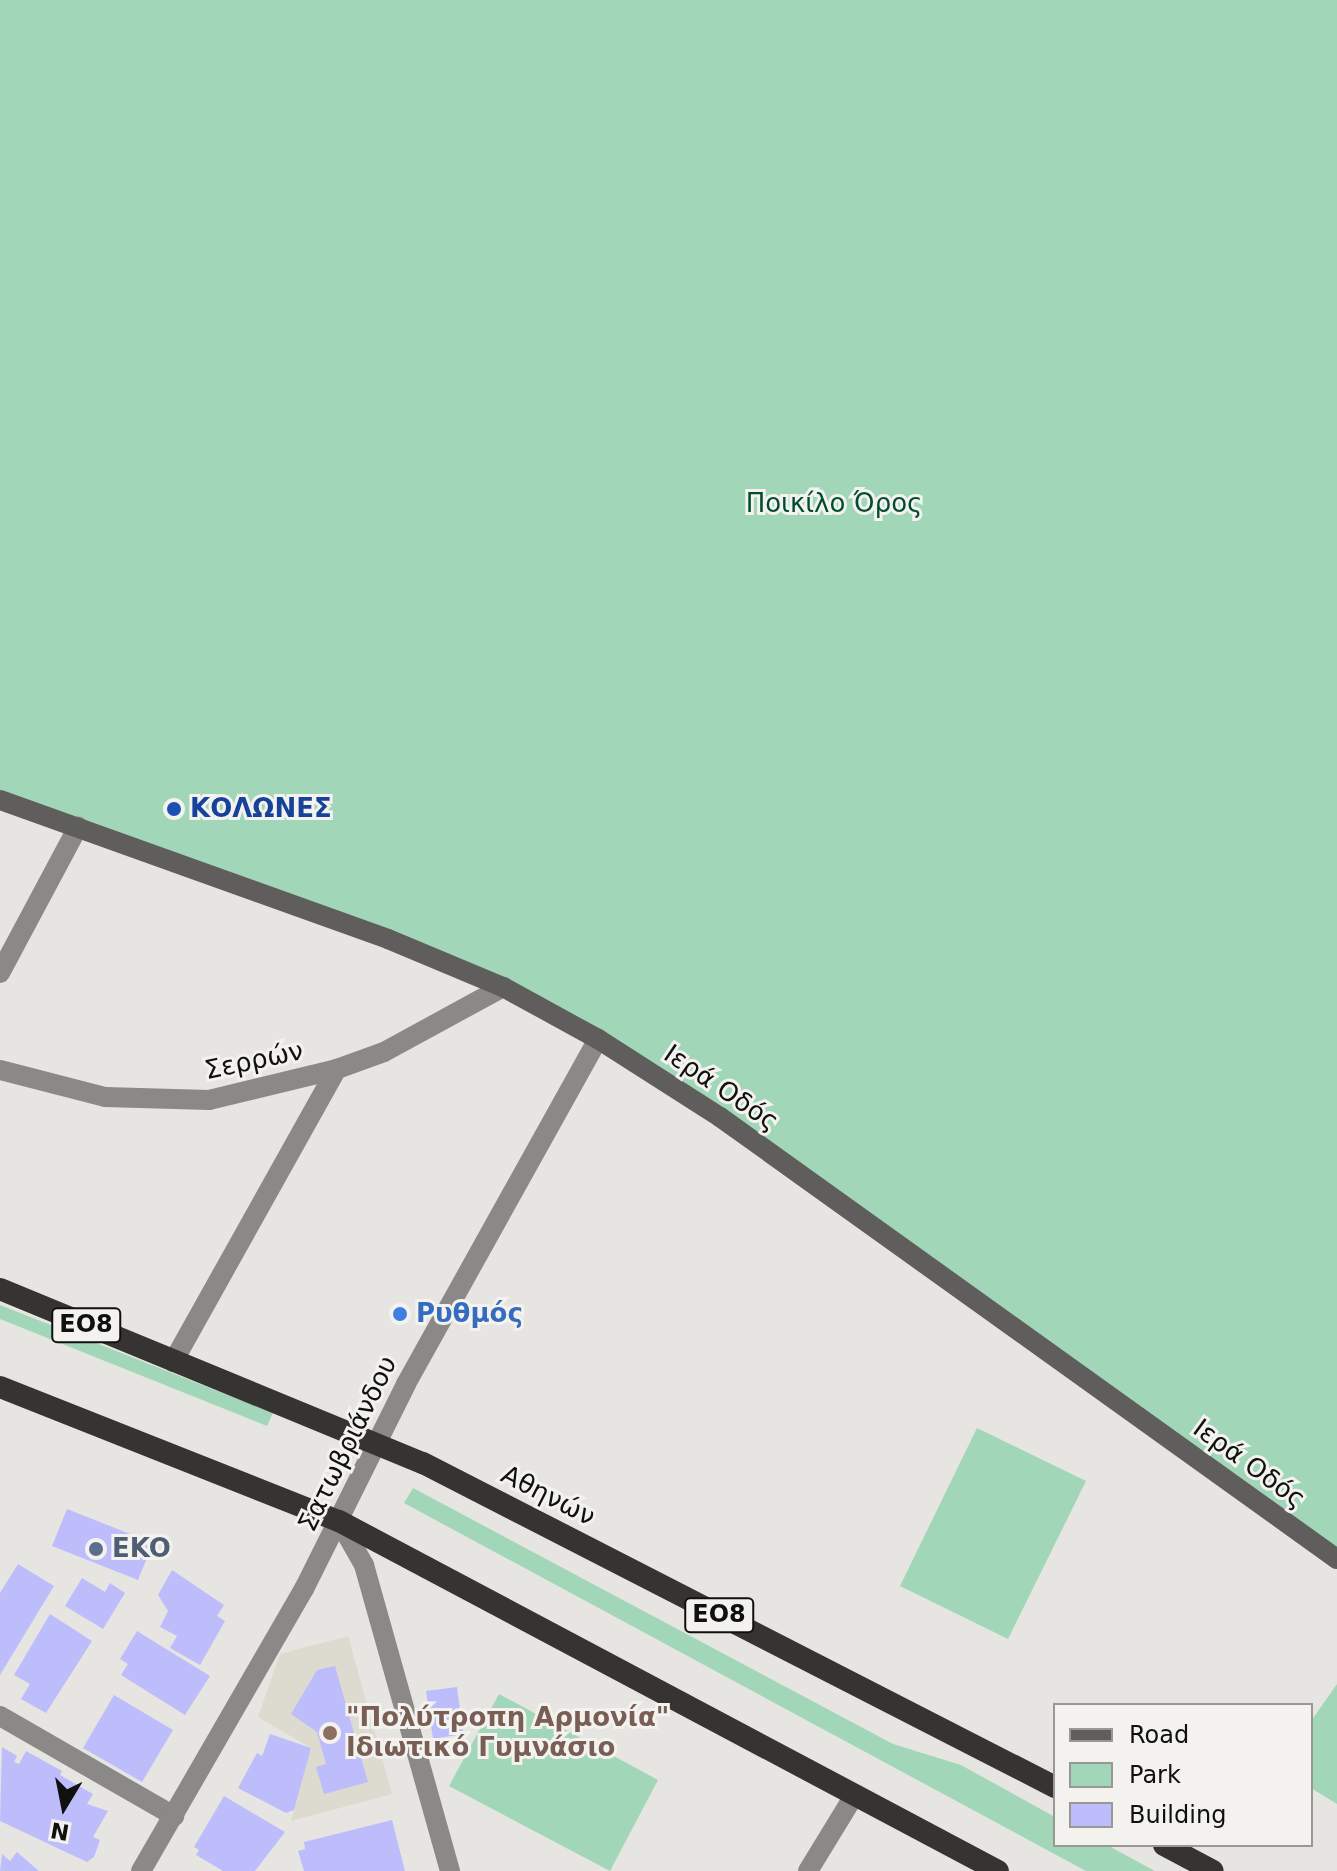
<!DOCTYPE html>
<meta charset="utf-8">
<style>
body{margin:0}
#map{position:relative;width:1337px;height:1871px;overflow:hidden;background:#e6e5e1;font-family:"DejaVu Sans",sans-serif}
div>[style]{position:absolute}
.built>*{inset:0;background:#dddacf}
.green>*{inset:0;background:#a1d7b8}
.building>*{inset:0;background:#bebdfc}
.minor>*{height:20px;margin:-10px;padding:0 10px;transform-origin:10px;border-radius:10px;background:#8a8988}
.secondary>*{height:20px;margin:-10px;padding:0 10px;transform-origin:10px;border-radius:10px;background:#605e5c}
.trunk>*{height:22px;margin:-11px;padding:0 11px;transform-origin:11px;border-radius:11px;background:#363432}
.dots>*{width:22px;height:22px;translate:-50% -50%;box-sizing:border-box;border:4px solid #f3f2ef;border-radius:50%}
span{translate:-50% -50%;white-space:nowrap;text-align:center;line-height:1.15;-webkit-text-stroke:6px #f3f2ef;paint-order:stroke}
.shield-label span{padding:2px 6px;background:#f3f2ef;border:2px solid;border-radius:6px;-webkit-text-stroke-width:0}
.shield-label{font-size:24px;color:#10100f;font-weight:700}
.park-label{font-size:26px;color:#004d2f}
.transit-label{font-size:26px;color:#164399;font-weight:700}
.left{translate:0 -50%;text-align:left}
.street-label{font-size:26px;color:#10100f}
.shop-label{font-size:26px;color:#366cbe;font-weight:700}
.service-label{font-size:26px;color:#4e5e75;font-weight:700}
.education-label{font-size:26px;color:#785e54;font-weight:700}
.legend{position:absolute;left:1053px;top:1703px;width:260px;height:144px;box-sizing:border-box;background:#f3f2ef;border:2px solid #989895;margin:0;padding:10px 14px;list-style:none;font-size:24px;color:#10100f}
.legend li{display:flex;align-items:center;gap:16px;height:40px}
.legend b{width:40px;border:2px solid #989895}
.north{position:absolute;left:24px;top:1767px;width:80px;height:80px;-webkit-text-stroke:6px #f3f2ef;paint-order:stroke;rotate:190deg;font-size:22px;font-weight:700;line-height:32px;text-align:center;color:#10100f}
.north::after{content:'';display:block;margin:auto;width:28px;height:36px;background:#10100f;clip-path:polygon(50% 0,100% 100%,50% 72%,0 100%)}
</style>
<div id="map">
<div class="built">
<i style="clip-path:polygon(348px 1636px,392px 1794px,291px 1821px,311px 1748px,258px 1717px,280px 1654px)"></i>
</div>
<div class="green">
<i style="clip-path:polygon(0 0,1337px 0,1337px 1559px,721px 1117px,503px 987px,0 800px)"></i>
<i style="clip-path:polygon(0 1305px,273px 1413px,267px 1426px,0 1319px)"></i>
<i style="clip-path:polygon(977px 1428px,1086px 1481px,1008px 1639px,900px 1586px)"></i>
<i style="clip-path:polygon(413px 1488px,893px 1744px,961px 1765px,1055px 1817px,1055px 1845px,1107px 1845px,1155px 1871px,1086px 1871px,404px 1503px)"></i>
<i style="clip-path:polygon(1337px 1684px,1337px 1804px,1311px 1788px,1311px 1721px)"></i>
<i style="clip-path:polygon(499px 1694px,658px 1780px,610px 1871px,449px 1786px)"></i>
</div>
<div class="building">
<i style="clip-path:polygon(67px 1509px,153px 1543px,138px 1580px,52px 1546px)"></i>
<i style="clip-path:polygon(18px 1564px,54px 1586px,0 1675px,0 1593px)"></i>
<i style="clip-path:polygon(172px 1570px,224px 1605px,217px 1616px,225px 1621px,200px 1665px,170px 1648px,177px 1636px,160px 1627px,168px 1611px,158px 1595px)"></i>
<i style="clip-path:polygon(82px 1578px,105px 1592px,110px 1583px,125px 1593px,103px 1629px,65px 1606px)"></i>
<i style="clip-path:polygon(50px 1614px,92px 1641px,46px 1713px,21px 1699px,30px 1684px,14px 1675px)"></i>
<i style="clip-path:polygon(137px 1631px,210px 1676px,185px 1715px,121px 1675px,128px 1664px,120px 1659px)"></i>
<i style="clip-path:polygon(335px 1666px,368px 1782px,324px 1794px,316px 1767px,326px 1764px,317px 1732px,291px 1714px,317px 1670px)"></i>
<i style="clip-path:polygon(457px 1687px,463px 1734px,433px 1739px,426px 1691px)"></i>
<i style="clip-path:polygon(114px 1695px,173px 1730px,142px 1782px,83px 1748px)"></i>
<i style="clip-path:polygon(270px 1734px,311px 1748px,294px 1810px,286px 1813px,238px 1788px,257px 1753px,262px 1756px)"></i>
<i style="clip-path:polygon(2px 1747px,17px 1756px,14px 1762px,19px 1764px,26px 1751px,62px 1771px,60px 1775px,93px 1794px,87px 1804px,108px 1811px,93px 1837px,100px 1840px,94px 1857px,87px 1862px,0 1821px)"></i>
<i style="clip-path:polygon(224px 1796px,285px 1832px,255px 1871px,223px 1871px,196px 1855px,199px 1850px,194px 1847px)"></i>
<i style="clip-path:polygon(392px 1820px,405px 1871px,304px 1871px,298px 1851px,305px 1849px,304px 1842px)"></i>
<i style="clip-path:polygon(17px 1852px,39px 1871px,0 1871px,2px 1854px,10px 1861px)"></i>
</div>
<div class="minor">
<i style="left:0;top:973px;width:166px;rotate:-61.9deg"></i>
<i style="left:0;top:1070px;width:108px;rotate:14.4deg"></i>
<i style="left:105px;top:1097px;width:104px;rotate:1.7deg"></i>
<i style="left:209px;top:1100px;width:132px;rotate:-13.6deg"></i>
<i style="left:337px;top:1069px;width:50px;rotate:-19.9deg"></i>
<i style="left:384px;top:1052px;width:136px;rotate:-28.6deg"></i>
<i style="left:173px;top:1362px;width:336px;rotate:-60.8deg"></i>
<i style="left:339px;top:1521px;width:51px;rotate:60.4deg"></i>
<i style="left:364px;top:1565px;width:318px;rotate:74.3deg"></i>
<i style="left:0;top:1716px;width:201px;rotate:29.9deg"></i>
<i style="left:141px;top:1871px;width:326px;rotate:-60deg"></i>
<i style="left:304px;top:1589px;width:229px;rotate:-63.5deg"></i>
<i style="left:406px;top:1384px;width:395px;rotate:-60.9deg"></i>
<i style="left:808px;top:1871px;width:90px;rotate:-58.6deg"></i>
</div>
<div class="secondary">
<i style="left:0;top:800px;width:412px;rotate:19.7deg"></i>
<i style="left:388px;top:939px;width:125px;rotate:22.7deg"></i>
<i style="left:503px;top:987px;width:108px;rotate:28.7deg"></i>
<i style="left:598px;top:1039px;width:145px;rotate:32.6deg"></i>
<i style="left:720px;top:1117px;width:759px;rotate:35.62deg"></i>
</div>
<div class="trunk">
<i style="left:0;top:1289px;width:457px;rotate:22.4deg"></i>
<i style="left:423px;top:1463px;width:710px;rotate:27.14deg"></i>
<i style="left:0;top:1387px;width:365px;rotate:21.6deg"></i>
<i style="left:339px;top:1521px;width:746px;rotate:27.97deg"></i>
<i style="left:1164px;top:1845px;width:55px;rotate:28deg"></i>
</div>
<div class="dots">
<i style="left:174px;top:809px;background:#1a4fb4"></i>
<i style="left:400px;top:1314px;background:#3f7fe0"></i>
<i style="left:96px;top:1549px;background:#5c6f8a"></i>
<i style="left:330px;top:1733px;background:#8d6e63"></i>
</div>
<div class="shield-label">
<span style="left:86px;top:1325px">ΕΟ8</span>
<span style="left:719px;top:1615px">ΕΟ8</span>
</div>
<div class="park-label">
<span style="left:834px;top:504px">Ποικίλο Όρος</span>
</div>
<div class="transit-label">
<span class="left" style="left:190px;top:809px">ΚΟΛΩΝΕΣ</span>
</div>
<div class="street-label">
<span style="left:254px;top:1061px;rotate:-12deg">Σερρών</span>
<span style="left:721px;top:1088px;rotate:34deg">Ιερά Οδός</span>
<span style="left:348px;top:1444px;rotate:-64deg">Σατωβριάνδου</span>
<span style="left:1249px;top:1464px;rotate:36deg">Ιερά Οδός</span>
<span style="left:548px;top:1496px;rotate:27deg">Αθηνών</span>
</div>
<div class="shop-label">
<span class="left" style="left:416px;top:1314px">Ρυθμός</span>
</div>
<div class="service-label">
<span class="left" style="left:112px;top:1549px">EKO</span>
</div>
<div class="education-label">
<span class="left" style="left:346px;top:1733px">"Πολύτροπη Αρμονία"<br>Ιδιωτικό Γυμνάσιο</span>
</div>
<ul class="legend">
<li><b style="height:10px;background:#605e5c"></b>Road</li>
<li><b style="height:22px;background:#a1d7b8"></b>Park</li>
<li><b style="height:22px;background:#bebdfc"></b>Building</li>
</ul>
<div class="north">N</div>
</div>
